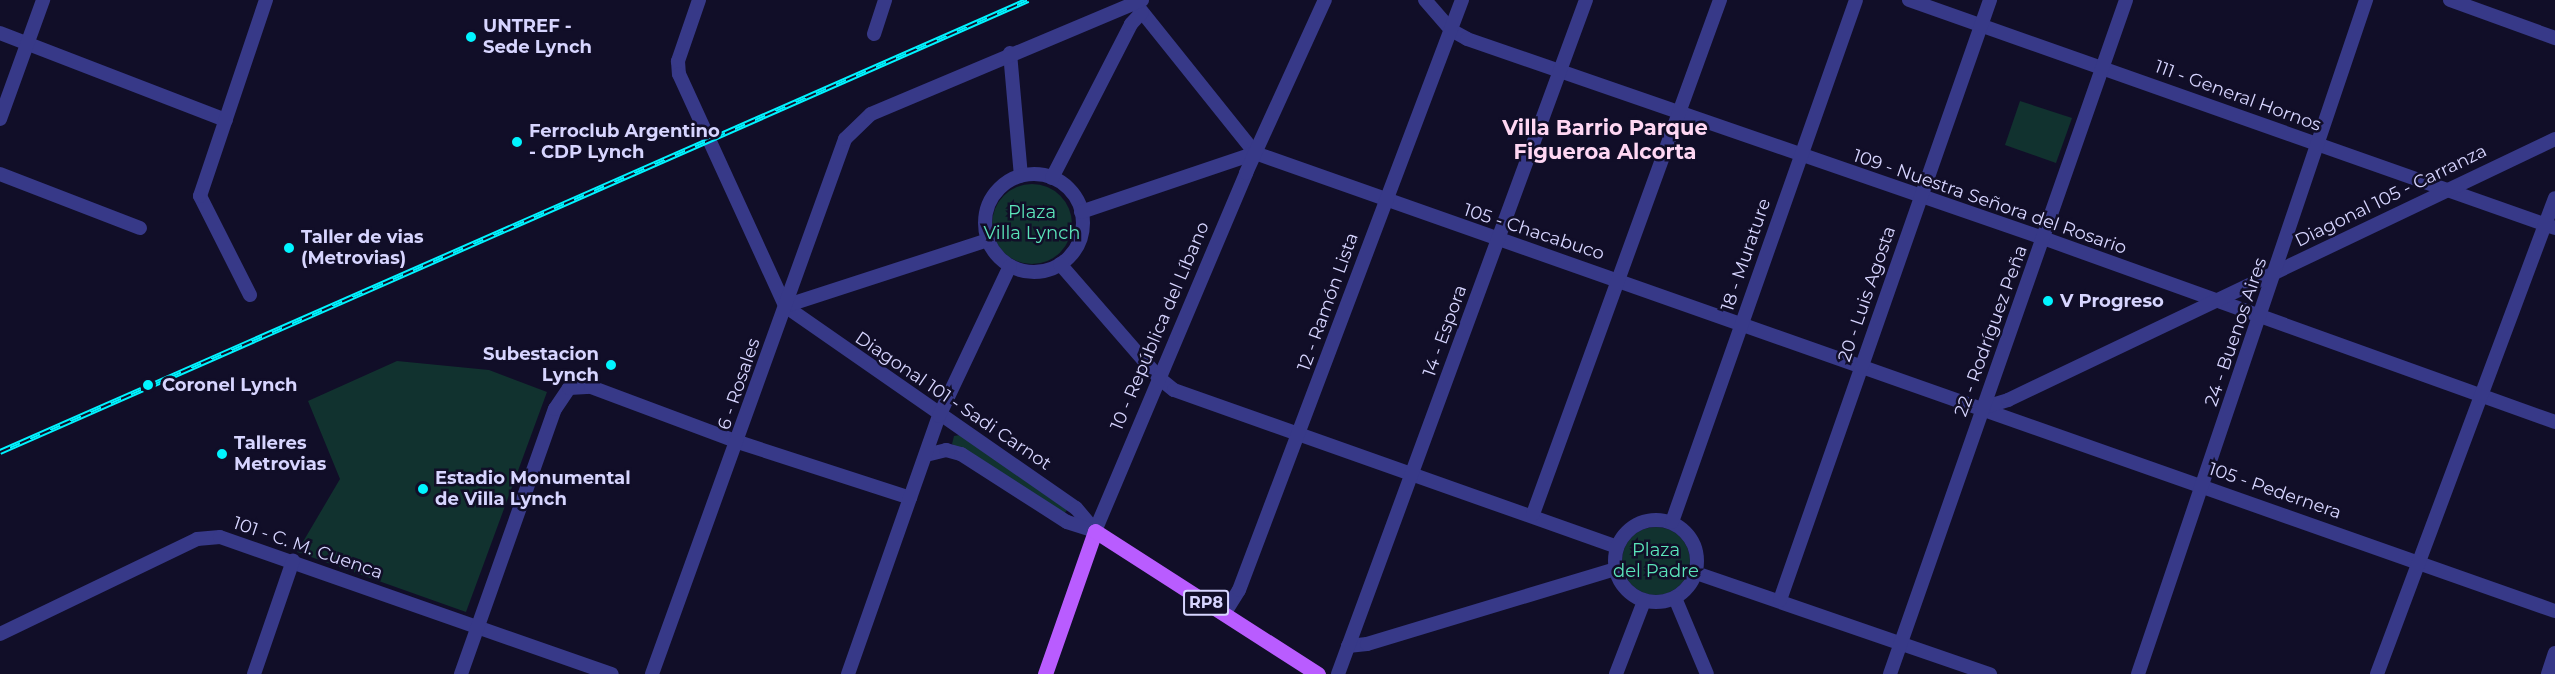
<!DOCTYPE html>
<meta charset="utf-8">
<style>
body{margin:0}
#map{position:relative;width:2555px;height:674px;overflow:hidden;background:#110e28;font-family:Montserrat,sans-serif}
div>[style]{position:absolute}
.green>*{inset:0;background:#11322f}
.round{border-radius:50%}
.minor>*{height:14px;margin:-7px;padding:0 7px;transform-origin:7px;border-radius:7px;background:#373988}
.minor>.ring{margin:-7px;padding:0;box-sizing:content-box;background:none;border:14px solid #373988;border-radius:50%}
.major>*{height:15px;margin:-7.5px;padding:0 7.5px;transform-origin:7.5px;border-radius:7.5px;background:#b95cff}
.rail>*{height:6px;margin-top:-3px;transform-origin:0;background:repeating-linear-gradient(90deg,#110e28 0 11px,#01f4ff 0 22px);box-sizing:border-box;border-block:2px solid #01f4ff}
.dots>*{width:16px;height:16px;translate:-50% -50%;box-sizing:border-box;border:3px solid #110e28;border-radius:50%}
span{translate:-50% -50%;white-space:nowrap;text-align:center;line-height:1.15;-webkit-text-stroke:5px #110e28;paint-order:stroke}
.shield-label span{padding:2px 4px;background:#110e28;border:2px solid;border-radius:4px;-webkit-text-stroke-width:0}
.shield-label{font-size:16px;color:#d7d5ff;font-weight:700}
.poi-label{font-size:18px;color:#d7d5ff;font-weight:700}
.left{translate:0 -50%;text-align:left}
.right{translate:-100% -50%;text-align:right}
.street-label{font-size:18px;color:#d7d5ff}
.park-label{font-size:18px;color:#5be5ba}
.quarter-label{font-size:21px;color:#ffd7f3;font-weight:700}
</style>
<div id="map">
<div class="green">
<i style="clip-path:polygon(2020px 101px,2072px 118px,2056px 163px,2005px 145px)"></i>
<i class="round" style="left:992px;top:184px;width:80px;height:80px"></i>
<i style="clip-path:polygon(397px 361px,489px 370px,547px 392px,466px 612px,297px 552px,340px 479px,308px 401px)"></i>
<i style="clip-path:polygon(960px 435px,1067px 510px,1064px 514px,952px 444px,954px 436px)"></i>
<i class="round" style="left:1622px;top:527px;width:68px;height:68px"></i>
</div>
<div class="minor">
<i style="left:699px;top:0;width:65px;rotate:109deg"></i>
<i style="left:678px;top:61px;width:13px;rotate:86deg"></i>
<i style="left:679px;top:74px;width:255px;rotate:65.4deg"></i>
<i style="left:785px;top:306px;width:354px;rotate:34.8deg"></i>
<i style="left:1076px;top:508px;width:30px;rotate:50deg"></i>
<i style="left:1425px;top:0;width:40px;rotate:49deg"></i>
<i style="left:1451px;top:30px;width:18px;rotate:29deg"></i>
<i style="left:1467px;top:39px;width:609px;rotate:19.06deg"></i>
<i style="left:2043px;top:238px;width:544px;rotate:19.77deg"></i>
<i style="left:1909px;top:0;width:685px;rotate:19.44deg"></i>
<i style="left:2450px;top:0;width:112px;rotate:19.9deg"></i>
<i style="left:1135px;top:3px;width:192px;rotate:51.3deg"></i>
<i style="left:1255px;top:153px;width:1378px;rotate:19.41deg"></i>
<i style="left:0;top:33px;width:242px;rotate:21.1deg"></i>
<i style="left:874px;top:34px;width:36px;rotate:-72deg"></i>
<i style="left:1010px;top:53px;width:123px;rotate:84.9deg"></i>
<i style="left:0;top:119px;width:127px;rotate:-70.1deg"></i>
<i style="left:0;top:174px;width:150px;rotate:21.1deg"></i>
<i class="ring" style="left:985px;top:174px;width:84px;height:84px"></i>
<i style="left:1052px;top:178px;width:173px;rotate:-62.8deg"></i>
<i style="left:1131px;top:24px;width:16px;rotate:-47deg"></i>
<i style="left:1081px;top:212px;width:184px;rotate:-18.7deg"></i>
<i style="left:1060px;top:264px;width:151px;rotate:49deg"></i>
<i style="left:1159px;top:378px;width:19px;rotate:39deg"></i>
<i style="left:1174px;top:390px;width:470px;rotate:19.5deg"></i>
<i style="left:250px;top:295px;width:111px;rotate:-116.8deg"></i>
<i style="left:200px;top:196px;width:207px;rotate:-71.4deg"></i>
<i style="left:785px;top:306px;width:213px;rotate:-18deg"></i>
<i style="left:1982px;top:408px;width:27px;rotate:-17deg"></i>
<i style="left:2008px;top:400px;width:606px;rotate:-25.51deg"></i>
<i style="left:926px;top:455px;width:21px;rotate:-14deg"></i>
<i style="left:946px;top:450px;width:16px;rotate:15deg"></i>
<i style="left:961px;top:454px;width:126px;rotate:32.7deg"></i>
<i style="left:1067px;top:522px;width:29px;rotate:18deg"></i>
<i style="left:1533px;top:514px;width:547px;rotate:-70.01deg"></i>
<i class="ring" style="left:1615px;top:520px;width:68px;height:68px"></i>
<i style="left:1672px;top:522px;width:553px;rotate:-70.58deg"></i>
<i style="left:1095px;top:531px;width:389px;rotate:-67.1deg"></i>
<i style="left:1246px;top:173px;width:190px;rotate:-65.5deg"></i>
<i style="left:1696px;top:573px;width:311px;rotate:19deg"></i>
<i style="left:1675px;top:598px;width:82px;rotate:67.2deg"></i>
<i style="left:1780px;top:600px;width:636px;rotate:-70.71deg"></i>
<i style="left:1224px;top:614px;width:28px;rotate:-58deg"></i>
<i style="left:1239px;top:590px;width:631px;rotate:-69.3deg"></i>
<i style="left:0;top:634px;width:219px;rotate:-25.7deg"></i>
<i style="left:197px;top:539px;width:23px;rotate:-5deg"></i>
<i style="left:220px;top:537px;width:415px;rotate:19.3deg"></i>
<i style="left:1348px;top:646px;width:19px;rotate:-6deg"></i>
<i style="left:1367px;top:644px;width:260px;rotate:-16.8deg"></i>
<i style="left:254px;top:674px;width:120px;rotate:-71deg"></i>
<i style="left:461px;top:674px;width:281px;rotate:-70.5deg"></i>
<i style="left:555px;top:409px;width:25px;rotate:-56deg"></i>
<i style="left:569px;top:388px;width:22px;rotate:-3deg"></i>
<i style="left:591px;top:387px;width:157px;rotate:20.5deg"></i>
<i style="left:738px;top:442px;width:181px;rotate:18deg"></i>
<i style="left:652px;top:674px;width:569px;rotate:-70.16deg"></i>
<i style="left:845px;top:139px;width:36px;rotate:-44deg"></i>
<i style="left:871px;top:114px;width:294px;rotate:-22.8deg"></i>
<i style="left:848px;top:674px;width:274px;rotate:-70.6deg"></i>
<i style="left:939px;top:416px;width:166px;rotate:-64.7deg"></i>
<i style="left:1338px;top:674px;width:718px;rotate:-69.8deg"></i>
<i style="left:1616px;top:674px;width:78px;rotate:-69deg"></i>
<i style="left:1890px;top:674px;width:714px;rotate:-70.7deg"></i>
<i style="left:2138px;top:674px;width:712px;rotate:-71.31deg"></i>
<i style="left:2377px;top:674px;width:508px;rotate:-69.5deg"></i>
<i style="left:2548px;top:674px;width:22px;rotate:-72deg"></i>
</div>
<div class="major">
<i style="left:1045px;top:674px;width:151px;rotate:-70.7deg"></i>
<i style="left:1095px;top:531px;width:265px;rotate:32.7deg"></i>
</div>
<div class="rail">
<i style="left:0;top:452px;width:1123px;rotate:-23.73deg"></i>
</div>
<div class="dots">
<i style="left:471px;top:37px;background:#01f4ff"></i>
<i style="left:517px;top:142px;background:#01f4ff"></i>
<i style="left:289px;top:248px;background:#01f4ff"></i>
<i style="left:2048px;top:301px;background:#01f4ff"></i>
<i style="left:611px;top:365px;background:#01f4ff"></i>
<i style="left:148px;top:385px;background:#01f4ff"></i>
<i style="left:222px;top:454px;background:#01f4ff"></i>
<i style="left:423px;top:489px;background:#01f4ff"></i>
</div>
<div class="shield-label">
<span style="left:1206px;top:603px">RP8</span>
</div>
<div class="poi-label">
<span class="left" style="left:483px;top:37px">UNTREF -<br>Sede Lynch</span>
<span class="left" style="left:529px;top:142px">Ferroclub Argentino<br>- CDP Lynch</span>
<span class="left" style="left:301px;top:248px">Taller de vias<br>(Metrovias)</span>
<span class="left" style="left:2060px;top:301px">V Progreso</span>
<span class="right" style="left:599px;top:365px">Subestacion<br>Lynch</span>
<span class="left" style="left:162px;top:385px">Coronel Lynch</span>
<span class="left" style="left:234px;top:454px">Talleres<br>Metrovias</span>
<span class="left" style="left:435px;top:489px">Estadio Monumental<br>de Villa Lynch</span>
</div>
<div class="street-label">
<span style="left:2238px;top:96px;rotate:20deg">111 - General Hornos</span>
<span style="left:2391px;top:196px;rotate:-26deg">Diagonal 105 - Carranza</span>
<span style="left:1990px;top:202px;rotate:19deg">109 - Nuestra Señora del Rosario</span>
<span style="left:1534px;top:232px;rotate:18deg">105 - Chacabuco</span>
<span style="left:1746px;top:255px;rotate:-71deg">18 - Murature</span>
<span style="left:1867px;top:294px;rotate:-71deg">20 - Luis Agosta</span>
<span style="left:1328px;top:302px;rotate:-70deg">12 - Ramón Lista</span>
<span style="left:1160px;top:326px;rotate:-67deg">10 - República del Líbano</span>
<span style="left:1445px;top:331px;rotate:-70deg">14 - Espora</span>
<span style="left:1991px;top:331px;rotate:-70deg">22 - Rodríguez Peña</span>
<span style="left:2236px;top:332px;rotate:-71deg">24 - Buenos Aires</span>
<span style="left:739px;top:384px;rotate:-71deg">6 - Rosales</span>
<span style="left:953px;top:401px;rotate:34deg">Diagonal 101 - Sadi Carnot</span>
<span style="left:2275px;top:491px;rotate:19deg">105 - Pedernera</span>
<span style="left:308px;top:548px;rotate:19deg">101 - C. M. Cuenca</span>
</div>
<div class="park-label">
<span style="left:1032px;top:223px">Plaza<br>Villa Lynch</span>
<span style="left:1656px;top:561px">Plaza<br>del Padre</span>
</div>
<div class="quarter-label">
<span style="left:1605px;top:140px">Villa Barrio Parque<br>Figueroa Alcorta</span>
</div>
</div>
